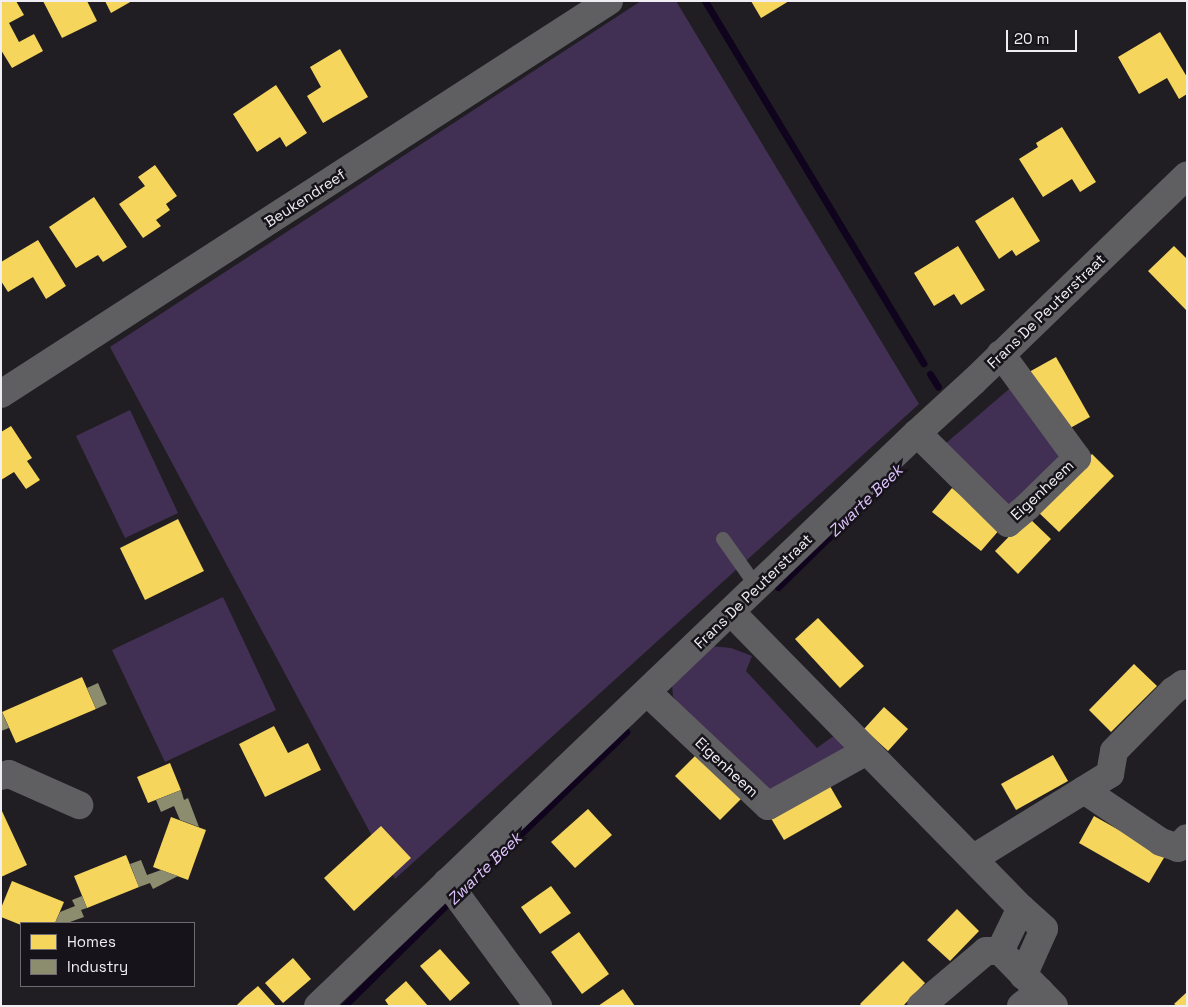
<!DOCTYPE html>
<style>
body{margin:0}
#map{position:relative;width:1188px;height:1007px;overflow:hidden;background:#201e22;font-family:"Space Grotesk",sans-serif}
div>[style]{position:absolute}
.green>*{inset:0;background:#423054}
.homes>*{inset:0;background:#f6d55c}
.industry>*{inset:0;background:#8c8c6e}
.stream>*{height:7px;margin:-3.5px;padding:0 3.5px;transform-origin:3.5px;border-radius:3.5px;background:#10031d}
.lane>*{height:14px;margin:-7px;padding:0 7px;transform-origin:7px;border-radius:7px;background:#5f5e61}
.street>*{height:28px;margin:-14px;padding:0 14px;transform-origin:14px;border-radius:14px;background:#5f5e61}
span{translate:-50% -50%;white-space:nowrap;text-align:center;line-height:1.15;-webkit-text-stroke:5px #16131a;paint-order:stroke}
.street-label{font-size:15px;color:#f0eef3}
.water-label{font-size:16px;color:#dfc4ff;font-style:italic}
.frame{position:absolute;inset:0;border:2px solid #f0eef3;pointer-events:none}
.legend{position:absolute;left:20px;top:922px;width:175px;height:65px;box-sizing:border-box;background:#16131a;border:1px solid #6d6b71;margin:0;padding:6px 9px;list-style:none;font-size:15px;color:#f0eef3}
.legend li{display:flex;align-items:center;gap:10px;height:25px}
.legend b{width:25px;border:1px solid #6d6b71}
.scale{position:absolute;left:1006px;top:30px;width:71px;height:22px;box-sizing:border-box;border:2px solid #f0eef3;border-top:0;padding-left:6px;font-size:15px;line-height:18px;white-space:nowrap;color:#f0eef3;-webkit-text-stroke:4px #16131a;paint-order:stroke}
</style>
<div id="map">
<div class="green">
<i style="clip-path:polygon(641px 1px,676px 1px,919px 404px,395px 879px,110px 347px)"></i>
<i style="clip-path:polygon(1015px 384px,1055px 439px,1058px 456px,1057px 466px,1021px 506px,1004px 505px,945px 444px)"></i>
<i style="clip-path:polygon(130px 410px,178px 513px,125px 538px,76px 436px)"></i>
<i style="clip-path:polygon(223px 597px,276px 710px,165px 762px,112px 650px)"></i>
<i style="clip-path:polygon(711px 646px,731px 648px,752px 656px,746px 671px,817px 748px,835px 735px,848px 748px,771px 792px,679px 705px,673px 696px,672px 685px)"></i>
</div>
<div class="homes">
<i style="clip-path:polygon(4px 1px,16px 1px,24px 15px,9px 23px,19px 42px,34px 34px,43px 51px,12px 68px,1px 50px,1px 3px)"></i>
<i style="clip-path:polygon(43px 1px,87px 1px,97px 21px,62px 38px)"></i>
<i style="clip-path:polygon(105px 1px,132px 1px,111px 13px)"></i>
<i style="clip-path:polygon(751px 1px,789px 1px,761px 18px)"></i>
<i style="clip-path:polygon(1160px 32px,1187px 77px,1187px 94px,1179px 99px,1167px 78px,1139px 94px,1118px 57px)"></i>
<i style="clip-path:polygon(340px 49px,368px 97px,323px 123px,307px 96px,321px 87px,310px 67px)"></i>
<i style="clip-path:polygon(276px 85px,307px 133px,286px 147px,280px 137px,257px 152px,233px 114px)"></i>
<i style="clip-path:polygon(1062px 127px,1096px 182px,1080px 192px,1072px 179px,1043px 197px,1019px 159px,1038px 147px,1036px 143px)"></i>
<i style="clip-path:polygon(155px 165px,177px 196px,166px 204px,170px 210px,156px 220px,161px 226px,143px 238px,119px 204px,145px 186px,138px 177px)"></i>
<i style="clip-path:polygon(94px 197px,127px 247px,103px 262px,98px 255px,76px 268px,49px 227px)"></i>
<i style="clip-path:polygon(1013px 197px,1040px 241px,1016px 256px,1012px 250px,999px 259px,975px 221px)"></i>
<i style="clip-path:polygon(38px 240px,66px 286px,46px 299px,33px 277px,8px 292px,1px 281px,1px 262px)"></i>
<i style="clip-path:polygon(958px 246px,985px 290px,961px 305px,954px 294px,934px 306px,914px 273px)"></i>
<i style="clip-path:polygon(1174px 246px,1187px 259px,1187px 311px,1148px 271px)"></i>
<i style="clip-path:polygon(1056px 357px,1090px 417px,1063px 432px,1029px 372px)"></i>
<i style="clip-path:polygon(11px 426px,32px 458px,27px 461px,40px 480px,26px 489px,14px 472px,1px 480px,1px 432px)"></i>
<i style="clip-path:polygon(1092px 454px,1114px 476px,1059px 532px,1036px 510px)"></i>
<i style="clip-path:polygon(952px 488px,1001px 528px,981px 551px,932px 512px)"></i>
<i style="clip-path:polygon(1028px 517px,1051px 539px,1018px 574px,995px 551px)"></i>
<i style="clip-path:polygon(178px 519px,204px 571px,145px 600px,120px 548px)"></i>
<i style="clip-path:polygon(818px 618px,864px 666px,840px 688px,795px 639px)"></i>
<i style="clip-path:polygon(1134px 664px,1157px 686px,1111px 732px,1089px 710px)"></i>
<i style="clip-path:polygon(82px 677px,96px 709px,16px 743px,2px 712px)"></i>
<i style="clip-path:polygon(884px 707px,908px 729px,888px 751px,864px 729px)"></i>
<i style="clip-path:polygon(274px 726px,288px 753px,308px 743px,321px 770px,265px 797px,239px 744px)"></i>
<i style="clip-path:polygon(699px 752px,743px 797px,720px 820px,675px 776px)"></i>
<i style="clip-path:polygon(1053px 755px,1068px 781px,1016px 810px,1001px 784px)"></i>
<i style="clip-path:polygon(170px 763px,181px 790px,148px 803px,137px 777px)"></i>
<i style="clip-path:polygon(827px 781px,842px 807px,784px 840px,769px 815px)"></i>
<i style="clip-path:polygon(1px 809px,27px 865px,1px 877px)"></i>
<i style="clip-path:polygon(588px 809px,612px 835px,575px 868px,551px 842px)"></i>
<i style="clip-path:polygon(1094px 816px,1165px 856px,1149px 883px,1079px 843px)"></i>
<i style="clip-path:polygon(171px 817px,206px 830px,188px 880px,153px 867px)"></i>
<i style="clip-path:polygon(381px 826px,411px 858px,354px 911px,324px 878px)"></i>
<i style="clip-path:polygon(126px 855px,139px 887px,87px 908px,74px 876px)"></i>
<i style="clip-path:polygon(12px 881px,64px 902px,55px 923px,21px 925px,1px 917px,1px 908px)"></i>
<i style="clip-path:polygon(551px 886px,571px 913px,540px 934px,521px 907px)"></i>
<i style="clip-path:polygon(957px 909px,979px 931px,950px 961px,927px 940px)"></i>
<i style="clip-path:polygon(579px 932px,609px 974px,582px 994px,551px 952px)"></i>
<i style="clip-path:polygon(440px 949px,470px 983px,450px 1001px,420px 966px)"></i>
<i style="clip-path:polygon(293px 958px,311px 979px,283px 1003px,265px 983px)"></i>
<i style="clip-path:polygon(903px 961px,925px 983px,903px 1006px,862px 1006px,860px 1004px)"></i>
<i style="clip-path:polygon(406px 981px,428px 1006px,389px 1006px,385px 1000px)"></i>
<i style="clip-path:polygon(258px 986px,276px 1006px,236px 1006px,245px 997px)"></i>
<i style="clip-path:polygon(623px 989px,635px 1006px,598px 1006px)"></i>
<i style="clip-path:polygon(1187px 992px,1187px 1006px,1177px 1006px,1174px 1004px)"></i>
</div>
<div class="industry">
<i style="clip-path:polygon(98px 683px,107px 704px,96px 709px,87px 688px)"></i>
<i style="clip-path:polygon(1px 710px,9px 728px,1px 731px)"></i>
<i style="clip-path:polygon(181px 790px,184px 800px,188px 798px,199px 827px,180px 820px,174px 806px,161px 812px,156px 800px)"></i>
<i style="clip-path:polygon(141px 860px,147px 875px,161px 870px,178px 876px,153px 889px,150px 883px,139px 887px,130px 864px)"></i>
<i style="clip-path:polygon(82px 896px,87px 908px,81px 910px,84px 917px,67px 923px,55px 923px,60px 912px,75px 906px,72px 900px)"></i>
</div>
<div class="stream">
<i style="left:705px;top:1px;width:423px;rotate:58.9deg"></i>
<i style="left:930px;top:374px;width:15px;rotate:58deg"></i>
<i style="left:778px;top:587px;width:132px;rotate:-44.4deg"></i>
<i style="left:460px;top:892px;width:231px;rotate:-43.9deg"></i>
<i style="left:344px;top:1006px;width:152px;rotate:-44.7deg"></i>
</div>
<div class="lane">
<i style="left:723px;top:539px;width:59px;rotate:54.7deg"></i>
</div>
<div class="street">
<i style="left:1px;top:394px;width:724px;rotate:-32.88deg"></i>
<i style="left:917px;top:433px;width:128px;rotate:44.7deg"></i>
<i style="left:1008px;top:523px;width:25px;rotate:-40deg"></i>
<i style="left:1027px;top:507px;width:70px;rotate:-44.4deg"></i>
<i style="left:1077px;top:458px;width:129px;rotate:-126.2deg"></i>
<i style="left:731px;top:612px;width:414px;rotate:45.6deg"></i>
<i style="left:1021px;top:908px;width:48px;rotate:116deg"></i>
<i style="left:1000px;top:951px;width:77px;rotate:45.5deg"></i>
<i style="left:647px;top:692px;width:166px;rotate:43.3deg"></i>
<i style="left:768px;top:806px;width:113px;rotate:-29.1deg"></i>
<i style="left:1px;top:776px;width:8px;rotate:-14deg"></i>
<i style="left:9px;top:774px;width:77px;rotate:23.9deg"></i>
<i style="left:1084px;top:790px;width:93px;rotate:34deg"></i>
<i style="left:1161px;top:842px;width:18px;rotate:19deg"></i>
<i style="left:1178px;top:848px;width:13px;rotate:-48deg"></i>
<i style="left:974px;top:858px;width:160px;rotate:-31.7deg"></i>
<i style="left:1110px;top:774px;width:23px;rotate:-80deg"></i>
<i style="left:1114px;top:751px;width:84px;rotate:-45.5deg"></i>
<i style="left:1173px;top:691px;width:12px;rotate:-35deg"></i>
<i style="left:1183px;top:684px;width:4px;rotate:14deg"></i>
<i style="left:447px;top:882px;width:154px;rotate:53.7deg"></i>
<i style="left:1021px;top:908px;width:31px;rotate:42deg"></i>
<i style="left:1044px;top:929px;width:51px;rotate:114.1deg"></i>
<i style="left:318px;top:1006px;width:829px;rotate:-43.73deg"></i>
<i style="left:917px;top:433px;width:77px;rotate:-42.4deg"></i>
<i style="left:974px;top:381px;width:296px;rotate:-44deg"></i>
<i style="left:921px;top:1006px;width:85px;rotate:-40.2deg"></i>
<i style="left:986px;top:951px;width:14px"></i>
<i style="left:1021px;top:1006px;width:24px;rotate:-38deg"></i>
</div>
<div class="street-label">
<span style="left:305px;top:198px;rotate:-33deg">Beukendreef</span>
<span style="left:1046px;top:311px;rotate:-44deg">Frans De Peuterstraat</span>
<span style="left:1042px;top:490px;rotate:-43deg">Eigenheem</span>
<span style="left:753px;top:591px;rotate:-44deg">Frans De Peuterstraat</span>
<span style="left:727px;top:767px;rotate:43deg">Eigenheem</span>
</div>
<div class="water-label">
<span style="left:866px;top:501px;rotate:-44deg">Zwarte Beek</span>
<span style="left:485px;top:869px;rotate:-44deg">Zwarte Beek</span>
</div>
<div class="frame"></div>
<ul class="legend">
<li><b style="height:14px;background:#f6d55c"></b>Homes</li>
<li><b style="height:14px;background:#8c8c6e"></b>Industry</li>
</ul>
<div class="scale">20 m</div>
</div>
